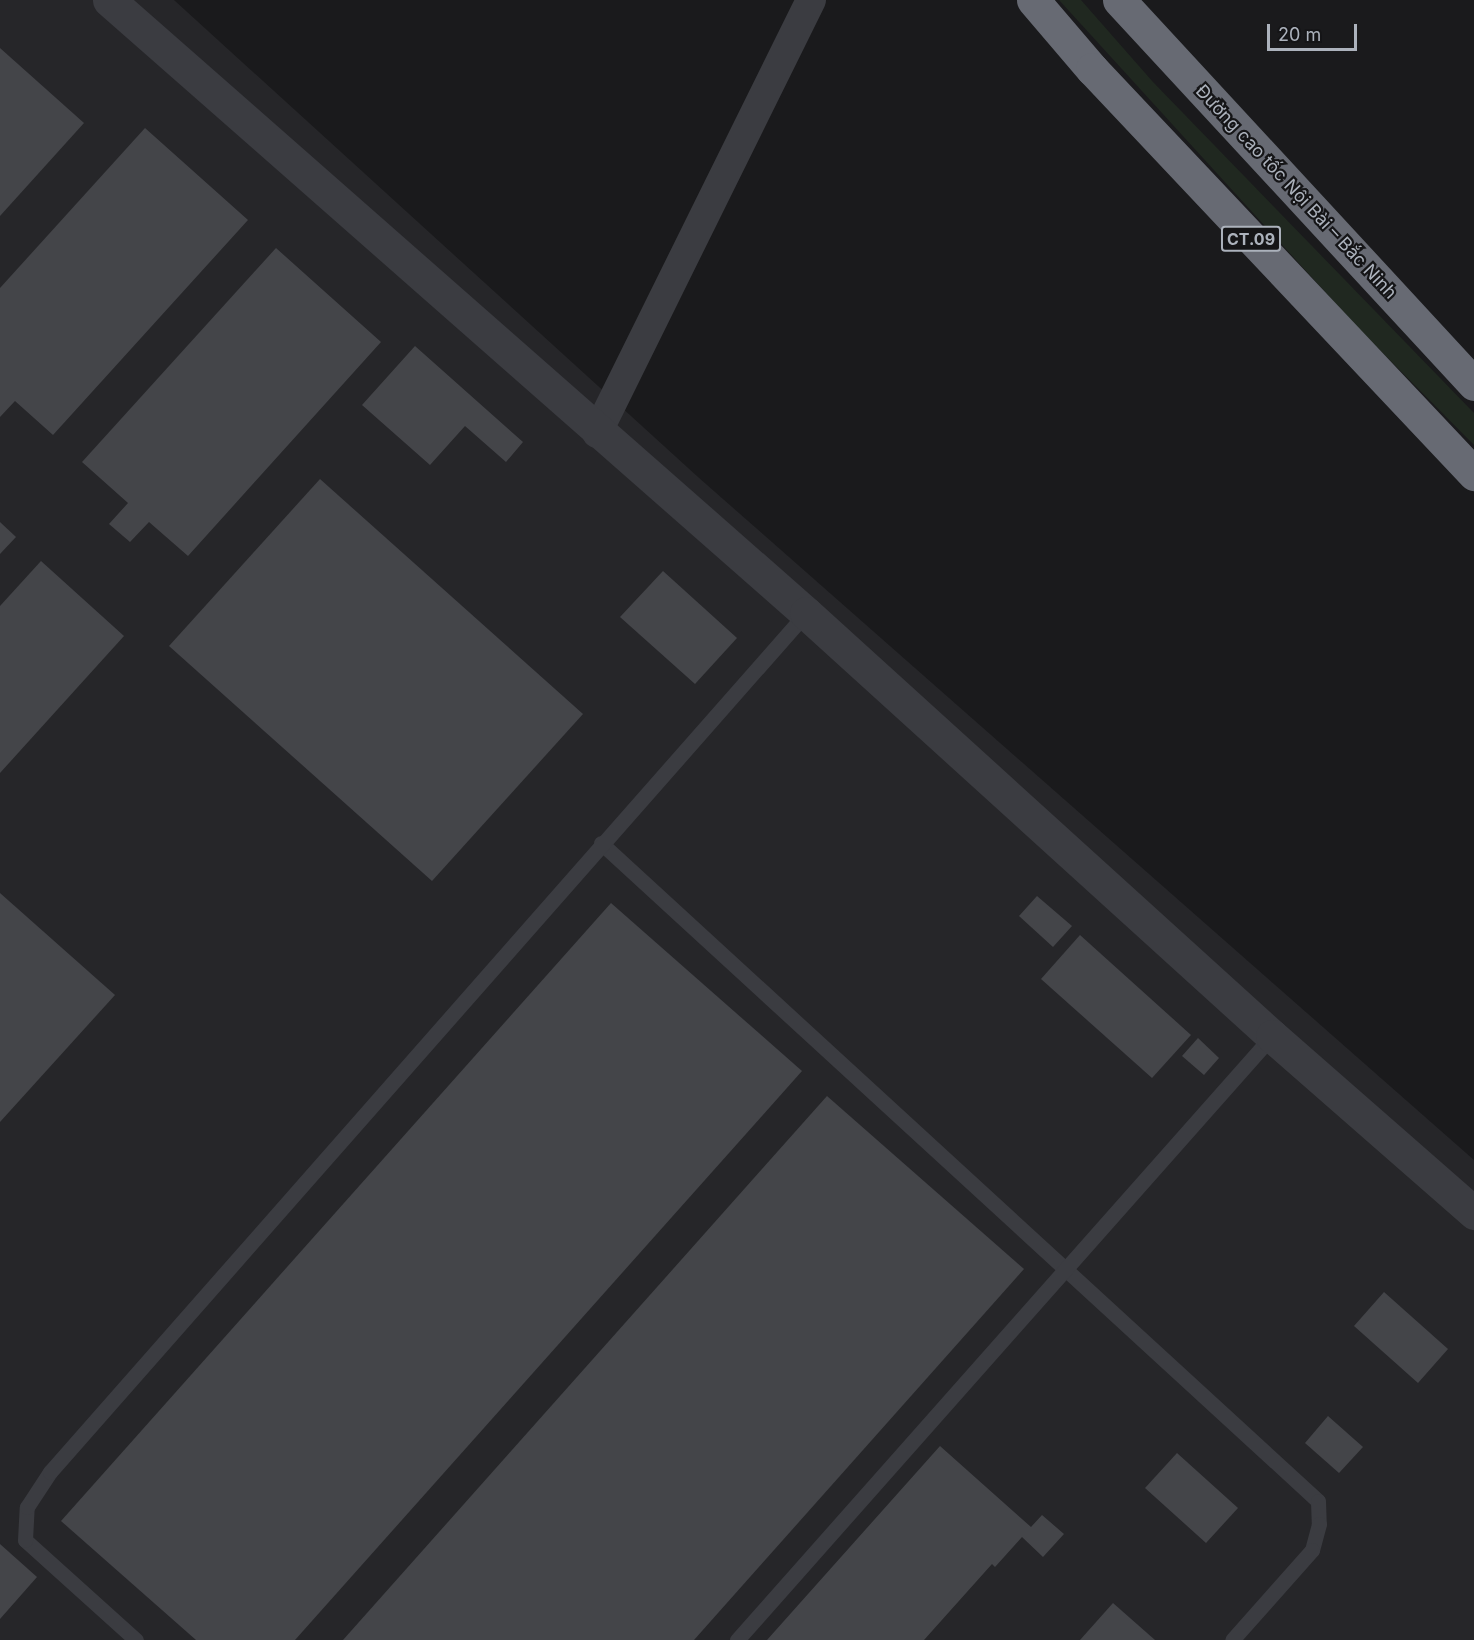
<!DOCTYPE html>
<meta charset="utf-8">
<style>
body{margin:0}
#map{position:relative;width:1474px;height:1640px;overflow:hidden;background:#1a1a1c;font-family:Inter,sans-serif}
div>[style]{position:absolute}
.built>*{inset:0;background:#262629}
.green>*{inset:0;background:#202820}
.building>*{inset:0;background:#444549}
.service>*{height:15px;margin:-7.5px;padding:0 7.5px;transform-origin:7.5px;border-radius:7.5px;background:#3b3c41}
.minor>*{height:30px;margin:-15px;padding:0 15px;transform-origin:15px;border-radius:15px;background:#3b3c41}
.tertiary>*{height:33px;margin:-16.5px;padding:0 16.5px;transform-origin:16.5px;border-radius:16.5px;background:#3b3c41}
.motorway>*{height:33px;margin:-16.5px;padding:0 16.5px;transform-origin:16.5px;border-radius:16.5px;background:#676a73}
span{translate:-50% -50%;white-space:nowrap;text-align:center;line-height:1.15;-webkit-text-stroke:4.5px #151517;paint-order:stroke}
.shield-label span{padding:2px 4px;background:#151517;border:2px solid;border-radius:4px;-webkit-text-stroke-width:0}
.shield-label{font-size:16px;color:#acb2bc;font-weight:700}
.street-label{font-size:18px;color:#acb2bc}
.scale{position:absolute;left:1267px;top:24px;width:90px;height:27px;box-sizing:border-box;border:3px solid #acb2bc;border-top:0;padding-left:8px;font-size:18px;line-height:21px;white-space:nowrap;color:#acb2bc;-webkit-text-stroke:4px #151517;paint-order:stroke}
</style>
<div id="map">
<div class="built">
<i style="clip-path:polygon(0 0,174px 0,698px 477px,1474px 1160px,1474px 1640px,0 1640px)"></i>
</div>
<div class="green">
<i style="clip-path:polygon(1059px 0,1081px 0,1153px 82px,1474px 413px,1474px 445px,1358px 328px)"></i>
</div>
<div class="building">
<i style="clip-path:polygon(0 48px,84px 123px,0 216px)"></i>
<i style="clip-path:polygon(145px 128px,248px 220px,53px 435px,15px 401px,0 417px,0 288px)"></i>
<i style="clip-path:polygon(276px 248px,381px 342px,188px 556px,149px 522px,130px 542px,109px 524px,128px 503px,82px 462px)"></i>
<i style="clip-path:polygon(415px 346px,523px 442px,506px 462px,465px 426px,430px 465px,362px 405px)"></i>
<i style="clip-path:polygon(320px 479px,583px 714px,432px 881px,169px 646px)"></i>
<i style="clip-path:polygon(0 522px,16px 537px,0 554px)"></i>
<i style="clip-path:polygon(41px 561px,124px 636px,0 773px,0 606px)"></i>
<i style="clip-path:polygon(663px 571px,737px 638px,695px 684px,620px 617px)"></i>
<i style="clip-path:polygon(0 893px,115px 995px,0 1122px)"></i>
<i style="clip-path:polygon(1037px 896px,1072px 926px,1053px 947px,1019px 916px)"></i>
<i style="clip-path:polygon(611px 903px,802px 1071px,295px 1640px,196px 1640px,61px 1521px)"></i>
<i style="clip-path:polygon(1080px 935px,1191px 1035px,1152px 1078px,1041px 979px)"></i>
<i style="clip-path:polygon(1198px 1038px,1219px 1058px,1204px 1075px,1182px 1056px)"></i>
<i style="clip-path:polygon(827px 1096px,1024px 1269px,694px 1640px,343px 1640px)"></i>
<i style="clip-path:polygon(1384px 1292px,1448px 1349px,1418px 1383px,1354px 1326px)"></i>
<i style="clip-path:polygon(1328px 1416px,1363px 1447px,1339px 1473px,1305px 1443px)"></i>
<i style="clip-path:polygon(940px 1446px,1031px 1527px,1042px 1515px,1064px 1534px,1043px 1557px,1022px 1537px,995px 1567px,992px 1564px,924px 1640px,767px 1640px)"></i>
<i style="clip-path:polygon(1177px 1453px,1238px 1508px,1206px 1543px,1145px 1488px)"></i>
<i style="clip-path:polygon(0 1544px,37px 1577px,0 1619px)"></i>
<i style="clip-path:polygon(1113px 1603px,1155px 1640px,1080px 1640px)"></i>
</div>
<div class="service">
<i style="left:601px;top:843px;width:973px;rotate:42.54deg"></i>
<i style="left:1318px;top:1501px;width:23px;rotate:88deg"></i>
<i style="left:1319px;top:1524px;width:27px;rotate:105deg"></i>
<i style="left:1312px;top:1550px;width:120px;rotate:131.6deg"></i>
<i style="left:136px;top:1640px;width:149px;rotate:-138deg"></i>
<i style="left:25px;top:1540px;width:33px;rotate:-87deg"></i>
<i style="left:27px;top:1507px;width:42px;rotate:-56.7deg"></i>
<i style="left:50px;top:1472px;width:1144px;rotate:-48.65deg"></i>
<i style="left:737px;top:1640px;width:807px;rotate:-48.47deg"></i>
</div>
<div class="minor">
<i style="left:597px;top:433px;width:483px;rotate:-63.7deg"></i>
</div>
<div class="tertiary">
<i style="left:109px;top:0;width:928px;rotate:41.33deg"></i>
<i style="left:806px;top:613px;width:629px;rotate:42.23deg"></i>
<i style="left:1272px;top:1036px;width:269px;rotate:41.2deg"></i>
</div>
<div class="motorway">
<i style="left:1033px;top:0;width:91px;rotate:49.5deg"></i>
<i style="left:1092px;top:69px;width:557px;rotate:46.67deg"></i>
<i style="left:1119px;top:0;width:523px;rotate:47.25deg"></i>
</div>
<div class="shield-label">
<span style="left:1251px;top:239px">CT.09</span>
</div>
<div class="street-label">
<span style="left:1296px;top:192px;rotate:47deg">Đường cao tốc Nội Bài – Bắc Ninh</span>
</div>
<div class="scale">20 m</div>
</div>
